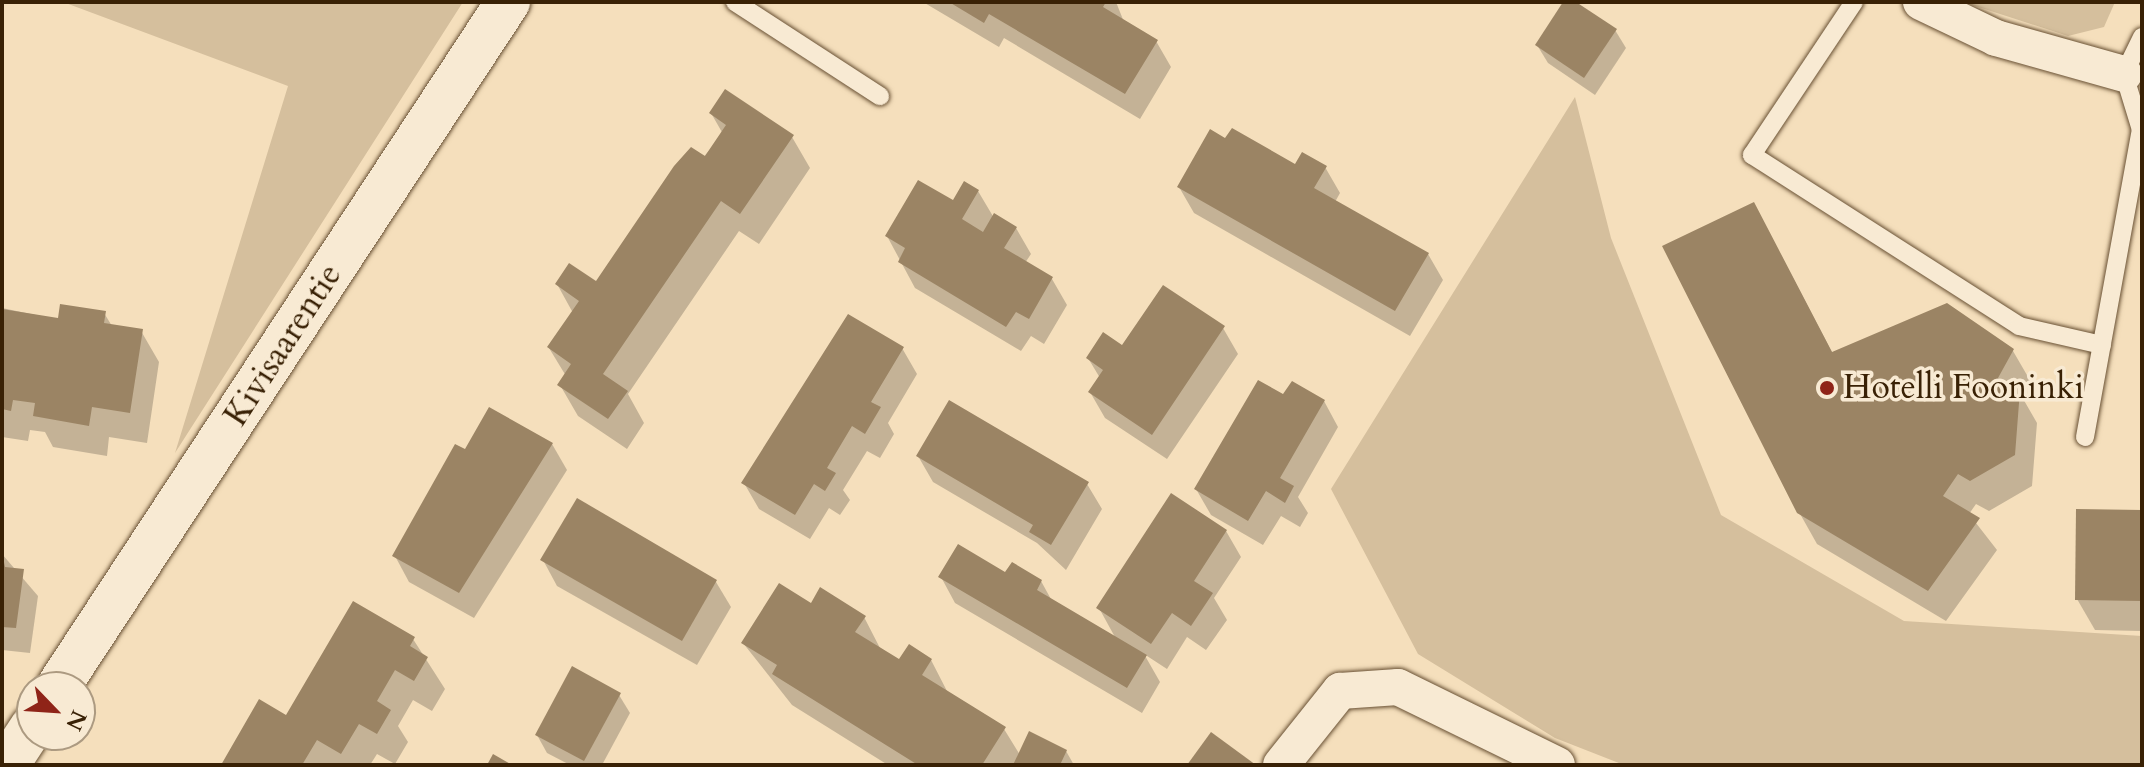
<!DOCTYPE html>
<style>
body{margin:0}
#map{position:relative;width:2144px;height:767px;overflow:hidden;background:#f5dfbc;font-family:Cardo,serif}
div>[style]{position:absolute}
.green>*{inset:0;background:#d5bf9d}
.shadow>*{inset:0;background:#0003}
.building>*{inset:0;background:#9b8464}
.roads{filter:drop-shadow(0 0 2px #685033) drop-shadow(0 0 2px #685033)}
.service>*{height:18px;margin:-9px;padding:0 9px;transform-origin:9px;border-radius:9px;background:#f8ead3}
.minor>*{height:36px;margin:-18px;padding:0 18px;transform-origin:18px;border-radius:18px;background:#f8ead3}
.tertiary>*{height:44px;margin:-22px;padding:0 22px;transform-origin:22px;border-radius:22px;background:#f8ead3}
.dots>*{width:22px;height:22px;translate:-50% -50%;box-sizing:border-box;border:4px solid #f8ead3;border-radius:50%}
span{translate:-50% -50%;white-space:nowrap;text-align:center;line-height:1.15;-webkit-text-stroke:7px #f8ead3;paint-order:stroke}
.street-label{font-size:34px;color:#392105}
.poi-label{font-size:34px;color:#392105}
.left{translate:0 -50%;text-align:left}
.frame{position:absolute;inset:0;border:4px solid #392105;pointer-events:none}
.north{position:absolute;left:16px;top:671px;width:80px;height:80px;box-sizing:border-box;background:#f8ead3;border:2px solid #ac9a81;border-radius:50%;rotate:115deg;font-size:22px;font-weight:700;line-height:32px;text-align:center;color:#392105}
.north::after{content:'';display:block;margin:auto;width:28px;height:36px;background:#8f2418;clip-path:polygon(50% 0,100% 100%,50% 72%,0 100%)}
</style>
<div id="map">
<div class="green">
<i style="clip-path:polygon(63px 2px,463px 2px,175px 453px,288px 86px)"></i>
<i style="clip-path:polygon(1963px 2px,2115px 2px,2104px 27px,2068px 36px)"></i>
<i style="clip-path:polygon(1575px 97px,1611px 238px,1721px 515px,1904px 621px,2142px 636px,2142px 765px,1624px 765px,1555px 738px,1418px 654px,1331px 489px)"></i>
</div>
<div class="shadow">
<i style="clip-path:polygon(923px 2px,1116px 2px,1124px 22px,1156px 41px,1171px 67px,1140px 119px,1004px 38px,999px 47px)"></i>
<i style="clip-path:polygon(1566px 2px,1615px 30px,1626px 48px,1595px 95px,1548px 63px,1537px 45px)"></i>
<i style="clip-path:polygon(711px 113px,792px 137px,810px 168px,759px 244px,739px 231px,628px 394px,644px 423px,627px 449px,578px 416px,560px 385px,566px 376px,549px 348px,573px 313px,557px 284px,597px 284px,723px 134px)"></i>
<i style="clip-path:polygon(1226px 141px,1296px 166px,1325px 167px,1340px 193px,1335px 202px,1428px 254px,1443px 280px,1410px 336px,1194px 213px,1179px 187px)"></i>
<i style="clip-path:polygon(978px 191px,994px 218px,1016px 228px,1031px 254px,1025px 263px,1052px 279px,1067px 305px,1044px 344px,1031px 336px,1021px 351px,915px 288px,887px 236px)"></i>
<i style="clip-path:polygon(1754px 204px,1833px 354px,2013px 351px,2031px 382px,2022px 397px,2037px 423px,2032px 486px,1989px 511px,1976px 504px,1969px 514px,1997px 550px,1946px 621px,1817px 544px,1799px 512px)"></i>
<i style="clip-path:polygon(2px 308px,60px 320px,104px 313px,112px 326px,141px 331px,159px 362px,147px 443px,109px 437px,107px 456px,53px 447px,45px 432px,30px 430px,28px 441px,2px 437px)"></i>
<i style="clip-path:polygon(1223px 328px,1238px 354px,1167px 459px,1105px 418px,1090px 392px,1100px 378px,1088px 358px)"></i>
<i style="clip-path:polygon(902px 348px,917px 374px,888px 423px,894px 434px,880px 458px,867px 451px,843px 490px,850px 500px,840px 515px,829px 508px,810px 539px,759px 509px,744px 483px)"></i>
<i style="clip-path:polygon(1284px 397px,1324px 401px,1338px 427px,1298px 497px,1308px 513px,1300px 527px,1281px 516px,1263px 545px,1211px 515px,1196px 489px)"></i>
<i style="clip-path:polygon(552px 444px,567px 470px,474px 618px,409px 582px,395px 556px,466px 452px)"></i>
<i style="clip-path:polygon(918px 456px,1087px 484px,1102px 509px,1066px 570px,1037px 543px,933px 482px)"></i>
<i style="clip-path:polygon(2142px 512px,2142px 631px,2095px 630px,2077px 599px)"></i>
<i style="clip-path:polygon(1226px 531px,1241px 557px,1214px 598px,1227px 620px,1206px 650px,1187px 637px,1167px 669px,1144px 654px,1160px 682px,1142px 713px,955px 603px,941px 577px,1041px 581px,1052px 601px,1116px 639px,1099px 608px)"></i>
<i style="clip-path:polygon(2px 554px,38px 596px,30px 653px,2px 650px)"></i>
<i style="clip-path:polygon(543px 560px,716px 582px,731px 607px,697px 665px,557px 586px)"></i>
<i style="clip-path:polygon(811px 605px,864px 617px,881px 650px,900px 662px,931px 660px,948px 693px,1004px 729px,1020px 755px,1066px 751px,1074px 765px,888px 765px,792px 705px,743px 643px)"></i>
<i style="clip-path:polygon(413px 639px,445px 689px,432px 711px,413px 700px,398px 726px,408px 742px,395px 764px,377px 754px,370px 765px,223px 765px)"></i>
<i style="clip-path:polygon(619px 695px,630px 713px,602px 765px,570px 765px,547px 753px,537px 735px)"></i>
</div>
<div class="building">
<i style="clip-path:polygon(949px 2px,1106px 2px,1103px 7px,1158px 40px,1125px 94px,989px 14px,984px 23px)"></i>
<i style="clip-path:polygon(1563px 2px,1576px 2px,1617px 29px,1584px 78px,1535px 45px)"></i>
<i style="clip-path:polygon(725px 89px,794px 135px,740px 214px,721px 201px,603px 374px,628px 391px,608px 419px,557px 385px,571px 364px,547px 347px,579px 301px,555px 284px,569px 263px,596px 281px,674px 166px,691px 147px,705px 156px,726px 125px,709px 113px)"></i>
<i style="clip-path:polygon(1232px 128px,1295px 164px,1302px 152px,1327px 166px,1314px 188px,1429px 253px,1395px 311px,1177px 187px,1210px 129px,1225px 138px)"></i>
<i style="clip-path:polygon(918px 180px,953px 200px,964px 181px,979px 190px,962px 219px,983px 232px,994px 213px,1017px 227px,1004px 248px,1053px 277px,1029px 319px,1016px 312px,1006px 327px,898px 262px,905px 248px,885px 236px)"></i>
<i style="clip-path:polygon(1754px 202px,1832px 352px,1947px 303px,2014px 349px,1998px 378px,2020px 390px,2015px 455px,1970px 481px,1958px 474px,1943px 496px,1980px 518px,1928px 591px,1797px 513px,1662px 246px)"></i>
<i style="clip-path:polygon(1163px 285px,1225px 326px,1152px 435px,1088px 392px,1103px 370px,1086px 358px,1103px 332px,1122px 345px)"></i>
<i style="clip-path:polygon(60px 304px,106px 311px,104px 323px,143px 329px,130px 413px,92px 407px,89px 426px,33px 416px,35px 403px,13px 400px,11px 411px,2px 409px,2px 309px,58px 318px)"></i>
<i style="clip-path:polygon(848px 314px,904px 347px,871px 402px,881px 407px,865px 434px,852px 426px,827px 468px,836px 473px,825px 491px,814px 484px,795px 515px,741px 483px)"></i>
<i style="clip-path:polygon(1258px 380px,1283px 394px,1292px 381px,1325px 400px,1280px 478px,1294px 486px,1285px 503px,1266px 491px,1248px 521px,1194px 489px)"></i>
<i style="clip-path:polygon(949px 400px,1089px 482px,1051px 545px,1029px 532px,1033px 525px,916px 456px)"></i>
<i style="clip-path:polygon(489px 407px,553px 443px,459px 593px,392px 556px,455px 444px,465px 449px)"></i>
<i style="clip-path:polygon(1171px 493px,1227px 530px,1194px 581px,1213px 593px,1191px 626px,1172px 613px,1151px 644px,1096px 608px)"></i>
<i style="clip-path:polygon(577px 498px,717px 580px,682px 641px,540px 560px)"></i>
<i style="clip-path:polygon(2076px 509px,2142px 510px,2142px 601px,2075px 600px)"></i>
<i style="clip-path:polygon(958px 544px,1005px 572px,1012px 562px,1042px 580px,1037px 590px,1147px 655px,1127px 688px,938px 577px)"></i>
<i style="clip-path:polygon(2px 552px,5px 567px,24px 569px,16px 628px,2px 627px)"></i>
<i style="clip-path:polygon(779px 583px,811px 603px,820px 587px,866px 616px,855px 632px,899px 659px,909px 644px,932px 659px,922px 675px,1006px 727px,982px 765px,918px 765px,772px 674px,777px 665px,741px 643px)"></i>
<i style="clip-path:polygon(353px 601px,415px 637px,410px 646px,428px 657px,414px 681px,395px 670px,377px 701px,391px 710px,377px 734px,359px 724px,341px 754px,317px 740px,302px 765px,221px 765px,259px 699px,286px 715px)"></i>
<i style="clip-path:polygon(572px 666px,621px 693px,584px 761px,535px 735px)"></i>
<i style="clip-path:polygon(1029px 731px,1067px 750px,1060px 765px,1013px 765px)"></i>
<i style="clip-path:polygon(1211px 732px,1256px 765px,1187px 765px)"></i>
<i style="clip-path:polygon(493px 754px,512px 765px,487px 765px)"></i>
</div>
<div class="roads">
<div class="service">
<i style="left:735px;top:2px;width:173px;rotate:33deg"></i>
<i style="left:1854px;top:2px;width:184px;rotate:123.7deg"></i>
<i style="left:1752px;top:155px;width:317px;rotate:32.6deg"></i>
<i style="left:2019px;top:326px;width:85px;rotate:12.9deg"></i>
<i style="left:2085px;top:437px;width:312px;rotate:-79.7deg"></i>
<i style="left:2141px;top:130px;width:59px;rotate:-106.9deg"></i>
<i style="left:2124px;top:74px;width:41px;rotate:-64.1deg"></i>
</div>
<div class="minor">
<i style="left:1921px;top:2px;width:83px;rotate:25.6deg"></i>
<i style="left:1996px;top:38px;width:133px;rotate:15.7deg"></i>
<i style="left:1281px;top:765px;width:95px;rotate:-51.4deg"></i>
<i style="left:1340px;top:691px;width:58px;rotate:-3.9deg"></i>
<i style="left:1398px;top:687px;width:177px;rotate:26.1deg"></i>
</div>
<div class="tertiary">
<i style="left:58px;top:687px;width:820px;rotate:-56.7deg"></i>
<i style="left:7px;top:765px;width:45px;rotate:-56.7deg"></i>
</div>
</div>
<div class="dots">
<i style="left:1827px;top:388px;background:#8f2418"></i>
</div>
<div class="street-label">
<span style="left:283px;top:345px;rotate:-57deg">Kivisaarentie</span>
</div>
<div class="poi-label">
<span class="left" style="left:1843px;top:388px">Hotelli Fooninki</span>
</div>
<div class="frame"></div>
<div class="north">N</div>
</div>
